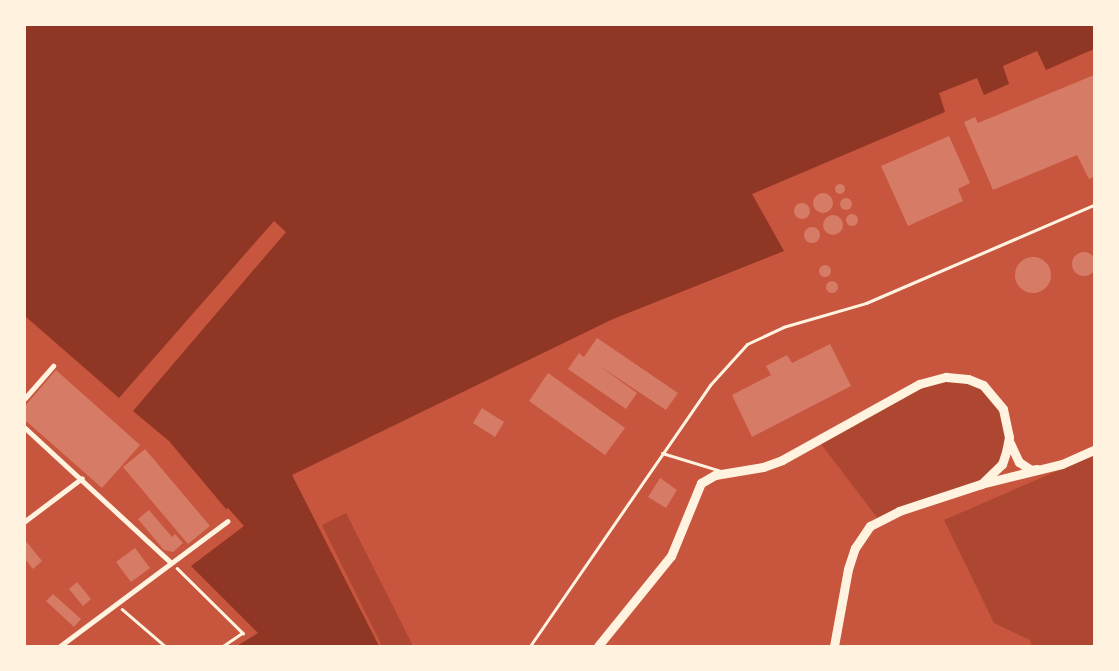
<!DOCTYPE html>
<style>
body{margin:0}
#map{position:relative;width:1119px;height:671px;overflow:hidden;background:#c8553d;font-family:Overpass,sans-serif}
div>[style]{position:absolute}
.green>*{inset:0;background:#ae4732}
.water>*{inset:0;background:#8f3625}
.building>*{inset:0;background:#d67c66}
.round{border-radius:50%}
.path>*{height:2.5px;margin:-1.25px;padding:0 1.25px;transform-origin:1.25px;border-radius:1.25px;background:#fff3e0}
.service>*{height:3px;margin:-1.5px;padding:0 1.5px;transform-origin:1.5px;border-radius:1.5px;background:#fff3e0}
.minor>*{height:5px;margin:-2.5px;padding:0 2.5px;transform-origin:2.5px;border-radius:2.5px;background:#fff3e0}
.tertiary>*{height:9px;margin:-4.5px;padding:0 4.5px;transform-origin:4.5px;border-radius:4.5px;background:#fff3e0}
span{translate:-50% -50%;white-space:nowrap;text-align:center;line-height:1.15;-webkit-text-stroke:5px #fff3e0;paint-order:stroke}
.frame{position:absolute;inset:0;border:26px solid #fff3e0;pointer-events:none}
</style>
<div id="map">
<div class="green">
<i style="clip-path:polygon(933px 379px,983px 385px,1003px 409px,1006px 452px,981px 484px,879px 520px,818px 440px)"></i>
<i style="clip-path:polygon(1094px 455px,1094px 646px,1032px 646px,1030px 640px,994px 623px,944px 520px)"></i>
<i style="clip-path:polygon(346px 513px,413px 646px,382px 646px,322px 525px)"></i>
</div>
<div class="water">
<i style="clip-path:polygon(25px 25px,1094px 25px,1094px 49px,1046px 70px,1037px 51px,1003px 66px,1009px 84px,984px 95px,977px 78px,939px 93px,945px 112px,752px 194px,784px 251px,613px 319px,292px 475px,379px 646px,237px 646px,258px 633px,191px 566px,244px 526px,228px 508px,226px 509px,169px 441px,133px 411px,286px 232px,274px 221px,119px 398px,25px 316px)"></i>
</div>
<div class="building">
<i style="clip-path:polygon(1094px 75px,1094px 177px,1089px 179px,1077px 155px,993px 190px,964px 122px,975px 117px,978px 123px)"></i>
<i style="clip-path:polygon(949px 136px,970px 183px,958px 189px,963px 201px,908px 226px,881px 166px)"></i>
<i class="round" style="left:835px;top:184px;width:10px;height:10px"></i>
<i class="round" style="left:813px;top:193px;width:20px;height:20px"></i>
<i class="round" style="left:840px;top:198px;width:12px;height:12px"></i>
<i class="round" style="left:794px;top:203px;width:16px;height:16px"></i>
<i class="round" style="left:846px;top:214px;width:12px;height:12px"></i>
<i class="round" style="left:823px;top:215px;width:20px;height:20px"></i>
<i class="round" style="left:804px;top:227px;width:16px;height:16px"></i>
<i class="round" style="left:1072px;top:252px;width:24px;height:24px"></i>
<i class="round" style="left:1015px;top:257px;width:36px;height:36px"></i>
<i class="round" style="left:819px;top:265px;width:12px;height:12px"></i>
<i class="round" style="left:826px;top:281px;width:12px;height:12px"></i>
<i style="clip-path:polygon(597px 338px,678px 393px,666px 410px,598px 365px,637px 393px,626px 409px,568px 369px,579px 353px,584px 357px)"></i>
<i style="clip-path:polygon(830px 344px,851px 386px,752px 437px,732px 395px,771px 375px,766px 366px,787px 355px,792px 363px)"></i>
<i style="clip-path:polygon(56px 370px,140px 445px,102px 488px,25px 420px,25px 406px)"></i>
<i style="clip-path:polygon(548px 373px,625px 428px,605px 455px,529px 401px)"></i>
<i style="clip-path:polygon(482px 408px,504px 422px,495px 437px,473px 423px)"></i>
<i style="clip-path:polygon(145px 449px,210px 526px,188px 544px,123px 467px)"></i>
<i style="clip-path:polygon(660px 478px,677px 490px,666px 508px,648px 497px)"></i>
<i style="clip-path:polygon(149px 510px,172px 537px,175px 534px,183px 543px,173px 552px,164px 550px,138px 519px)"></i>
<i style="clip-path:polygon(25px 540px,42px 561px,33px 569px,25px 559px)"></i>
<i style="clip-path:polygon(135px 548px,150px 568px,131px 582px,116px 562px)"></i>
<i style="clip-path:polygon(77px 582px,91px 599px,83px 606px,69px 589px)"></i>
<i style="clip-path:polygon(53px 594px,81px 619px,74px 627px,46px 601px)"></i>
</div>
<div class="path">
<i style="left:177px;top:568px;width:93px;rotate:44.6deg"></i>
<i style="left:243px;top:633px;width:23px;rotate:146deg"></i>
<i style="left:122px;top:609px;width:57px;rotate:40.7deg"></i>
</div>
<div class="service">
<i style="left:662px;top:453px;width:62px;rotate:17deg"></i>
<i style="left:530px;top:646px;width:317px;rotate:-55.4deg"></i>
<i style="left:710px;top:385px;width:55px;rotate:-47.9deg"></i>
<i style="left:747px;top:344px;width:40px;rotate:-25deg"></i>
<i style="left:783px;top:327px;width:86px;rotate:-16.1deg"></i>
<i style="left:866px;top:303px;width:248px;rotate:-23.3deg"></i>
</div>
<div class="minor">
<i style="left:25px;top:398px;width:43px;rotate:-48.8deg"></i>
<i style="left:25px;top:428px;width:197px;rotate:42.7deg"></i>
<i style="left:25px;top:521px;width:71px;rotate:-37deg"></i>
<i style="left:60px;top:646px;width:209px;rotate:-36.7deg"></i>
</div>
<div class="tertiary">
<i style="left:1010px;top:443px;width:21px;rotate:65deg"></i>
<i style="left:1019px;top:462px;width:14px;rotate:34deg"></i>
<i style="left:1031px;top:470px;width:6px;rotate:-9deg"></i>
<i style="left:598px;top:646px;width:116px;rotate:-51deg"></i>
<i style="left:671px;top:556px;width:79px;rotate:-67.7deg"></i>
<i style="left:701px;top:483px;width:16px;rotate:-30deg"></i>
<i style="left:715px;top:475px;width:49px;rotate:-9.5deg"></i>
<i style="left:763px;top:467px;width:20px;rotate:-20deg"></i>
<i style="left:782px;top:460px;width:157px;rotate:-29deg"></i>
<i style="left:919px;top:384px;width:28px;rotate:-15deg"></i>
<i style="left:946px;top:377px;width:22px;rotate:5deg"></i>
<i style="left:968px;top:379px;width:16px;rotate:22deg"></i>
<i style="left:983px;top:385px;width:31px;rotate:50deg"></i>
<i style="left:1003px;top:409px;width:29px;rotate:78deg"></i>
<i style="left:1009px;top:437px;width:15px;rotate:101deg"></i>
<i style="left:1006px;top:452px;width:13px;rotate:108deg"></i>
<i style="left:1002px;top:464px;width:29px;rotate:136deg"></i>
<i style="left:834px;top:646px;width:78px;rotate:-79.7deg"></i>
<i style="left:848px;top:569px;width:22px;rotate:-72deg"></i>
<i style="left:855px;top:548px;width:27px;rotate:-56deg"></i>
<i style="left:870px;top:526px;width:33px;rotate:-27deg"></i>
<i style="left:899px;top:511px;width:86px;rotate:-18.2deg"></i>
<i style="left:981px;top:484px;width:83px;rotate:-13.9deg"></i>
<i style="left:1062px;top:464px;width:35px;rotate:-24deg"></i>
</div>
<div class="frame"></div>
</div>
